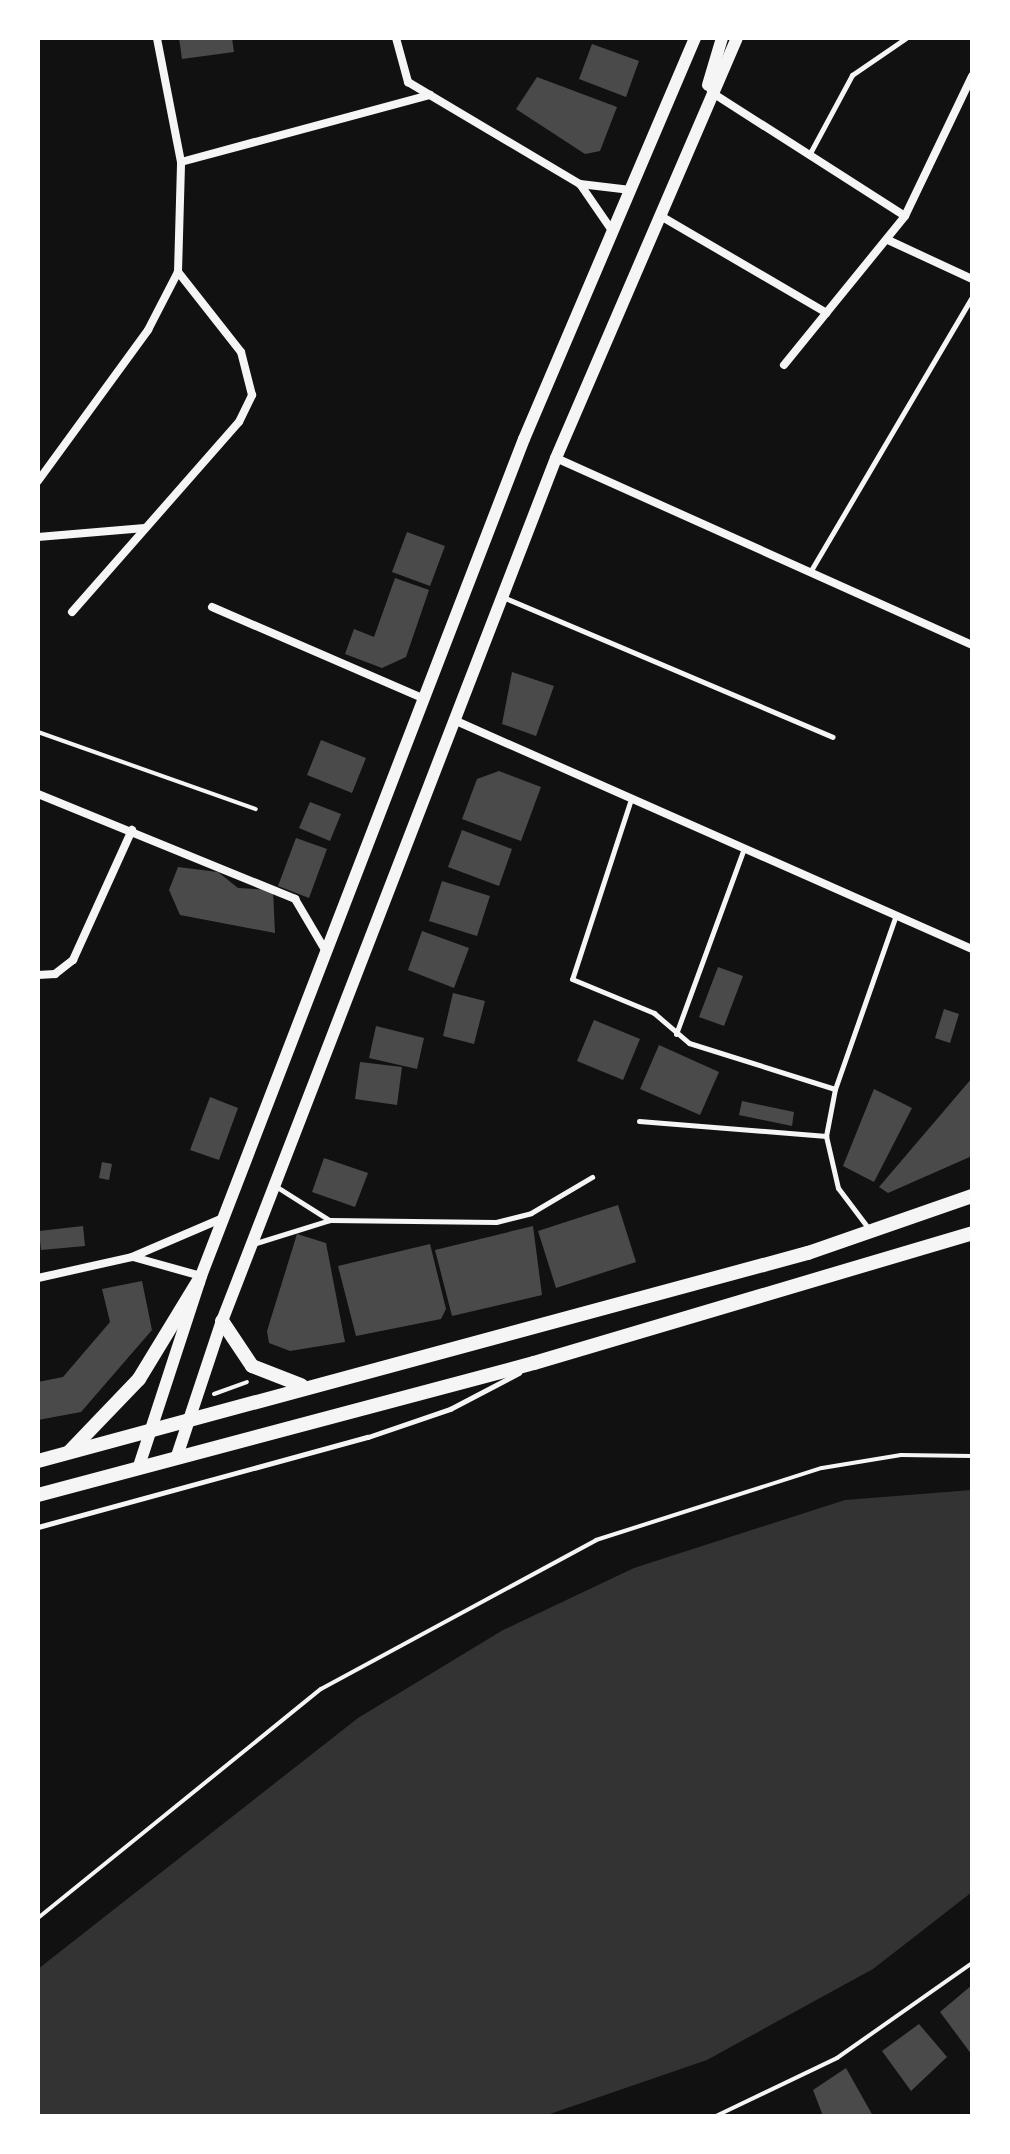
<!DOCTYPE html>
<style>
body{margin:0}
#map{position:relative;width:1010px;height:2154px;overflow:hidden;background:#111;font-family:"Fira Sans",sans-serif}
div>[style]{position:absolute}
.water>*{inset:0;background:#333}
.building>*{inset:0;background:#4a4a4a}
.path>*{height:4px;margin:-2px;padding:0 2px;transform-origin:2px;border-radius:2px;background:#f5f5f5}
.service>*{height:5px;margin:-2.5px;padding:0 2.5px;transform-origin:2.5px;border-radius:2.5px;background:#f5f5f5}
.minor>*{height:8px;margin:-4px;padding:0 4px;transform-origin:4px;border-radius:4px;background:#f5f5f5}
.tertiary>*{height:12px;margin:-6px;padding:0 6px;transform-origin:6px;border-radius:6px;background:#f5f5f5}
.secondary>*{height:14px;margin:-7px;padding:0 7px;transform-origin:7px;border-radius:7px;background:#f5f5f5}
span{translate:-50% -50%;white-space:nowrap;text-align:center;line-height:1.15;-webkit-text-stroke:7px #fff;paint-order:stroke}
.frame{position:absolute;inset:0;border:40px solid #fff;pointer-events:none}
</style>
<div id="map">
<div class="water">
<i style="clip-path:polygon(972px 1490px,972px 1892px,873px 1969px,707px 2060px,544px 2116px,38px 2116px,38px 1969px,358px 1718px,503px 1630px,634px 1568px,845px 1500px)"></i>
</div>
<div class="building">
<i style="clip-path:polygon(179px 38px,232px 38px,234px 52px,182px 59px)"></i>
<i style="clip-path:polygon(592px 44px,639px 61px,626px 97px,579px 79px)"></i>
<i style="clip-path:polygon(537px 77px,617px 107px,600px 151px,585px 154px,516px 109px)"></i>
<i style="clip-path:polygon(407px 532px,445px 546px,430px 586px,392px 572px)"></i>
<i style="clip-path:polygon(395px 578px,429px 590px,406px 657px,382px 668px,345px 654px,354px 629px,374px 637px)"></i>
<i style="clip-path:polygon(512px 672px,554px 686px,536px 736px,502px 724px)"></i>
<i style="clip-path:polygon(321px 740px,366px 758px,352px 793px,307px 775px)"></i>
<i style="clip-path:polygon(499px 771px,541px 787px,521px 841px,462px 819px,477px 779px)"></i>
<i style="clip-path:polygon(310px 802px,341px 814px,330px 841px,299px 828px)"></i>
<i style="clip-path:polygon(462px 830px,512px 849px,499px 886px,448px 867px)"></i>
<i style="clip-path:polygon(296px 838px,327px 849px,309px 898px,278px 886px)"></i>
<i style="clip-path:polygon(178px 867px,218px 872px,238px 888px,273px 890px,275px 933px,180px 915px,169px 890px)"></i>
<i style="clip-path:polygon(442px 881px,490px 896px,477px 936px,429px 921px)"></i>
<i style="clip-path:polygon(422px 931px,469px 948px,454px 988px,408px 970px)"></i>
<i style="clip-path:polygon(718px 967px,743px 976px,724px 1026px,699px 1017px)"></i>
<i style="clip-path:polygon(453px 993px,485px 1001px,474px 1044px,443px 1036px)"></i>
<i style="clip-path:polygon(944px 1009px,959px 1014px,950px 1043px,935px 1038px)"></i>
<i style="clip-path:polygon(594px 1020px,640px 1039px,623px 1080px,577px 1061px)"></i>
<i style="clip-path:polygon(376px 1026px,424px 1038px,417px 1069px,369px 1058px)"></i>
<i style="clip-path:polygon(659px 1045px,719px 1072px,700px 1115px,640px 1089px)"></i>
<i style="clip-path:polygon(360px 1062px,402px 1067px,397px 1105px,355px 1099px)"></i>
<i style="clip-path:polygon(972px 1078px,972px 1156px,888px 1193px,879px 1187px)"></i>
<i style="clip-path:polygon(874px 1089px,912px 1108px,874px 1182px,843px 1166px)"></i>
<i style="clip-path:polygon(210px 1097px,238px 1108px,219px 1160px,190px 1150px)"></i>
<i style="clip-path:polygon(742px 1101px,794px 1112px,792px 1126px,739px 1115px)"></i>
<i style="clip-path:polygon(324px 1158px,368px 1173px,355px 1207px,312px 1192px)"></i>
<i style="clip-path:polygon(102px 1162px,112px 1164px,109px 1180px,99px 1178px)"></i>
<i style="clip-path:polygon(618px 1205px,636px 1262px,556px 1288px,538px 1231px)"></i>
<i style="clip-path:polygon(83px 1226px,85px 1246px,41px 1250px,39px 1231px)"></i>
<i style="clip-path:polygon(533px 1226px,542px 1295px,452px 1316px,435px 1250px)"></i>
<i style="clip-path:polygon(297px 1234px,326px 1243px,345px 1342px,290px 1351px,269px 1343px,267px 1331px)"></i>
<i style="clip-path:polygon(430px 1244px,446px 1309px,441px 1319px,356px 1336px,338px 1266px)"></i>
<i style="clip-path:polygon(142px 1281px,152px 1330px,81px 1412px,38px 1420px,38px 1382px,63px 1377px,110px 1322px,102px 1289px)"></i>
<i style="clip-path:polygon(972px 1985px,972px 2055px,940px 2012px)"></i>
<i style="clip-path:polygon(919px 2024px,947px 2057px,911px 2091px,882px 2051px)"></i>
<i style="clip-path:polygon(846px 2068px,873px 2116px,823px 2116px,813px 2090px)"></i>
</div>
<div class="path">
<i style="left:38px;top:732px;width:231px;rotate:19.5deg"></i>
<i style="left:214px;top:1394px;width:35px;rotate:-20deg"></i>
<i style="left:38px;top:1918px;width:364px;rotate:-39deg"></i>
<i style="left:321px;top:1689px;width:313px;rotate:-28.4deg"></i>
<i style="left:596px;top:1540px;width:237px;rotate:-17.7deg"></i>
<i style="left:822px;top:1468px;width:80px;rotate:-9.3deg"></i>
<i style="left:901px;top:1455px;width:71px;rotate:0.8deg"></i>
<i style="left:716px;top:2116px;width:134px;rotate:-25.6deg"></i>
<i style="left:837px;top:2058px;width:165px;rotate:-35.1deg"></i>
</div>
<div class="service">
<i style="left:809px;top:155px;width:91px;rotate:-61.7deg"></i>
<i style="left:852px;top:75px;width:65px;rotate:-34.4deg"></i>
<i style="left:810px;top:572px;width:319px;rotate:-59.5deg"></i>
<i style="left:503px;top:597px;width:358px;rotate:23deg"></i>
<i style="left:631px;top:799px;width:189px;rotate:108.1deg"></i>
<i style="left:572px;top:979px;width:89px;rotate:22.5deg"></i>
<i style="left:654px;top:1013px;width:46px;rotate:40.6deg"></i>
<i style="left:689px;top:1043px;width:153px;rotate:17.5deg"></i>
<i style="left:676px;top:1034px;width:198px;rotate:-69.9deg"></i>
<i style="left:639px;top:1121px;width:188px;rotate:4.6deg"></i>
<i style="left:277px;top:1187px;width:62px;rotate:32.4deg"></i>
<i style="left:869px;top:1229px;width:51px;rotate:-127.1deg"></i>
<i style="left:838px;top:1188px;width:53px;rotate:-103deg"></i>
<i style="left:826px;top:1136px;width:48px;rotate:-79.2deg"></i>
<i style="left:835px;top:1089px;width:184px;rotate:-70.7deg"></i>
<i style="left:256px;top:1243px;width:77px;rotate:-17.3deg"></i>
<i style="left:330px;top:1220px;width:166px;rotate:0.7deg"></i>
<i style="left:496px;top:1222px;width:36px;rotate:-14deg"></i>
<i style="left:531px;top:1213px;width:71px;rotate:-30.5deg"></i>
<i style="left:38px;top:1527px;width:342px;rotate:-15.3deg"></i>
<i style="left:368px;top:1437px;width:87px;rotate:-18.9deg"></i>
<i style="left:450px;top:1409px;width:78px;rotate:-27.6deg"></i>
</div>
<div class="minor">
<i style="left:396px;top:38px;width:46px;rotate:74.7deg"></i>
<i style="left:408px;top:82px;width:200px;rotate:30.7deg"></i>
<i style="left:580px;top:184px;width:51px;rotate:6.7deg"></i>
<i style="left:711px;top:92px;width:230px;rotate:32.6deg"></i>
<i style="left:181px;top:162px;width:258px;rotate:-15.1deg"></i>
<i style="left:580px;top:184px;width:58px;rotate:55.5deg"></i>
<i style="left:659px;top:215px;width:194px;rotate:30.3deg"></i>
<i style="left:888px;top:240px;width:93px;rotate:24.9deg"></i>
<i style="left:784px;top:365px;width:192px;rotate:-50.9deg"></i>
<i style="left:905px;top:216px;width:155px;rotate:-64.4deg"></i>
<i style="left:556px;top:458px;width:456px;rotate:24.2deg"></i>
<i style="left:38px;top:481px;width:187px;rotate:-53.9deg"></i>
<i style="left:148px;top:330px;width:65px;rotate:-62.7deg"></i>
<i style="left:178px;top:272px;width:110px;rotate:-88.4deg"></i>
<i style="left:181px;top:162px;width:126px;rotate:-101deg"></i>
<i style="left:38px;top:537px;width:107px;rotate:-4.8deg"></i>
<i style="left:212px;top:607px;width:232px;rotate:23.4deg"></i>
<i style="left:72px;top:612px;width:253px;rotate:-48.7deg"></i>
<i style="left:239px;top:422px;width:30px;rotate:-64deg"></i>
<i style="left:252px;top:395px;width:44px;rotate:-104.3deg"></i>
<i style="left:241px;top:352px;width:102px;rotate:-128.2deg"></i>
<i style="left:454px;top:720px;width:566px;rotate:23.85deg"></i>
<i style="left:38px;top:794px;width:278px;rotate:22.2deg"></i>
<i style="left:295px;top:899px;width:59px;rotate:59.5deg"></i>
<i style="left:38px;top:975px;width:17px;rotate:-3deg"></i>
<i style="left:55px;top:974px;width:23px;rotate:-38deg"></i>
<i style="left:73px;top:960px;width:143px;rotate:-65.6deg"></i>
<i style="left:133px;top:1257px;width:71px;rotate:15.6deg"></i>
<i style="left:38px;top:1278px;width:96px;rotate:-12.6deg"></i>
<i style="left:132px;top:1257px;width:99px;rotate:-23.2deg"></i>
</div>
<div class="tertiary">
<i style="left:708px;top:85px;width:49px;rotate:-73.4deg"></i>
<i style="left:177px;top:1456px;width:142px;rotate:-71.6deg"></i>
<i style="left:222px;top:1321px;width:925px;rotate:-68.84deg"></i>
<i style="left:556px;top:458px;width:457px;rotate:-66.7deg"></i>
<i style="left:139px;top:1466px;width:200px;rotate:-71.9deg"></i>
<i style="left:201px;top:1276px;width:897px;rotate:-68.9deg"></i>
<i style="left:524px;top:439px;width:436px;rotate:-66.9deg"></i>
</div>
<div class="secondary">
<i style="left:222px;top:1321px;width:54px;rotate:56.3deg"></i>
<i style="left:252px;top:1366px;width:53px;rotate:21.2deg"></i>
<i style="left:69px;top:1452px;width:101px;rotate:-46.2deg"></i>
<i style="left:139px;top:1379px;width:114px;rotate:-58.7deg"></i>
<i style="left:38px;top:1461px;width:798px;rotate:-15.12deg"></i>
<i style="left:808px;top:1253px;width:174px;rotate:-19.2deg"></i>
<i style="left:38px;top:1495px;width:513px;rotate:-14.9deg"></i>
<i style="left:534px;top:1363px;width:457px;rotate:-16.5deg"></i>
</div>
<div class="frame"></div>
</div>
